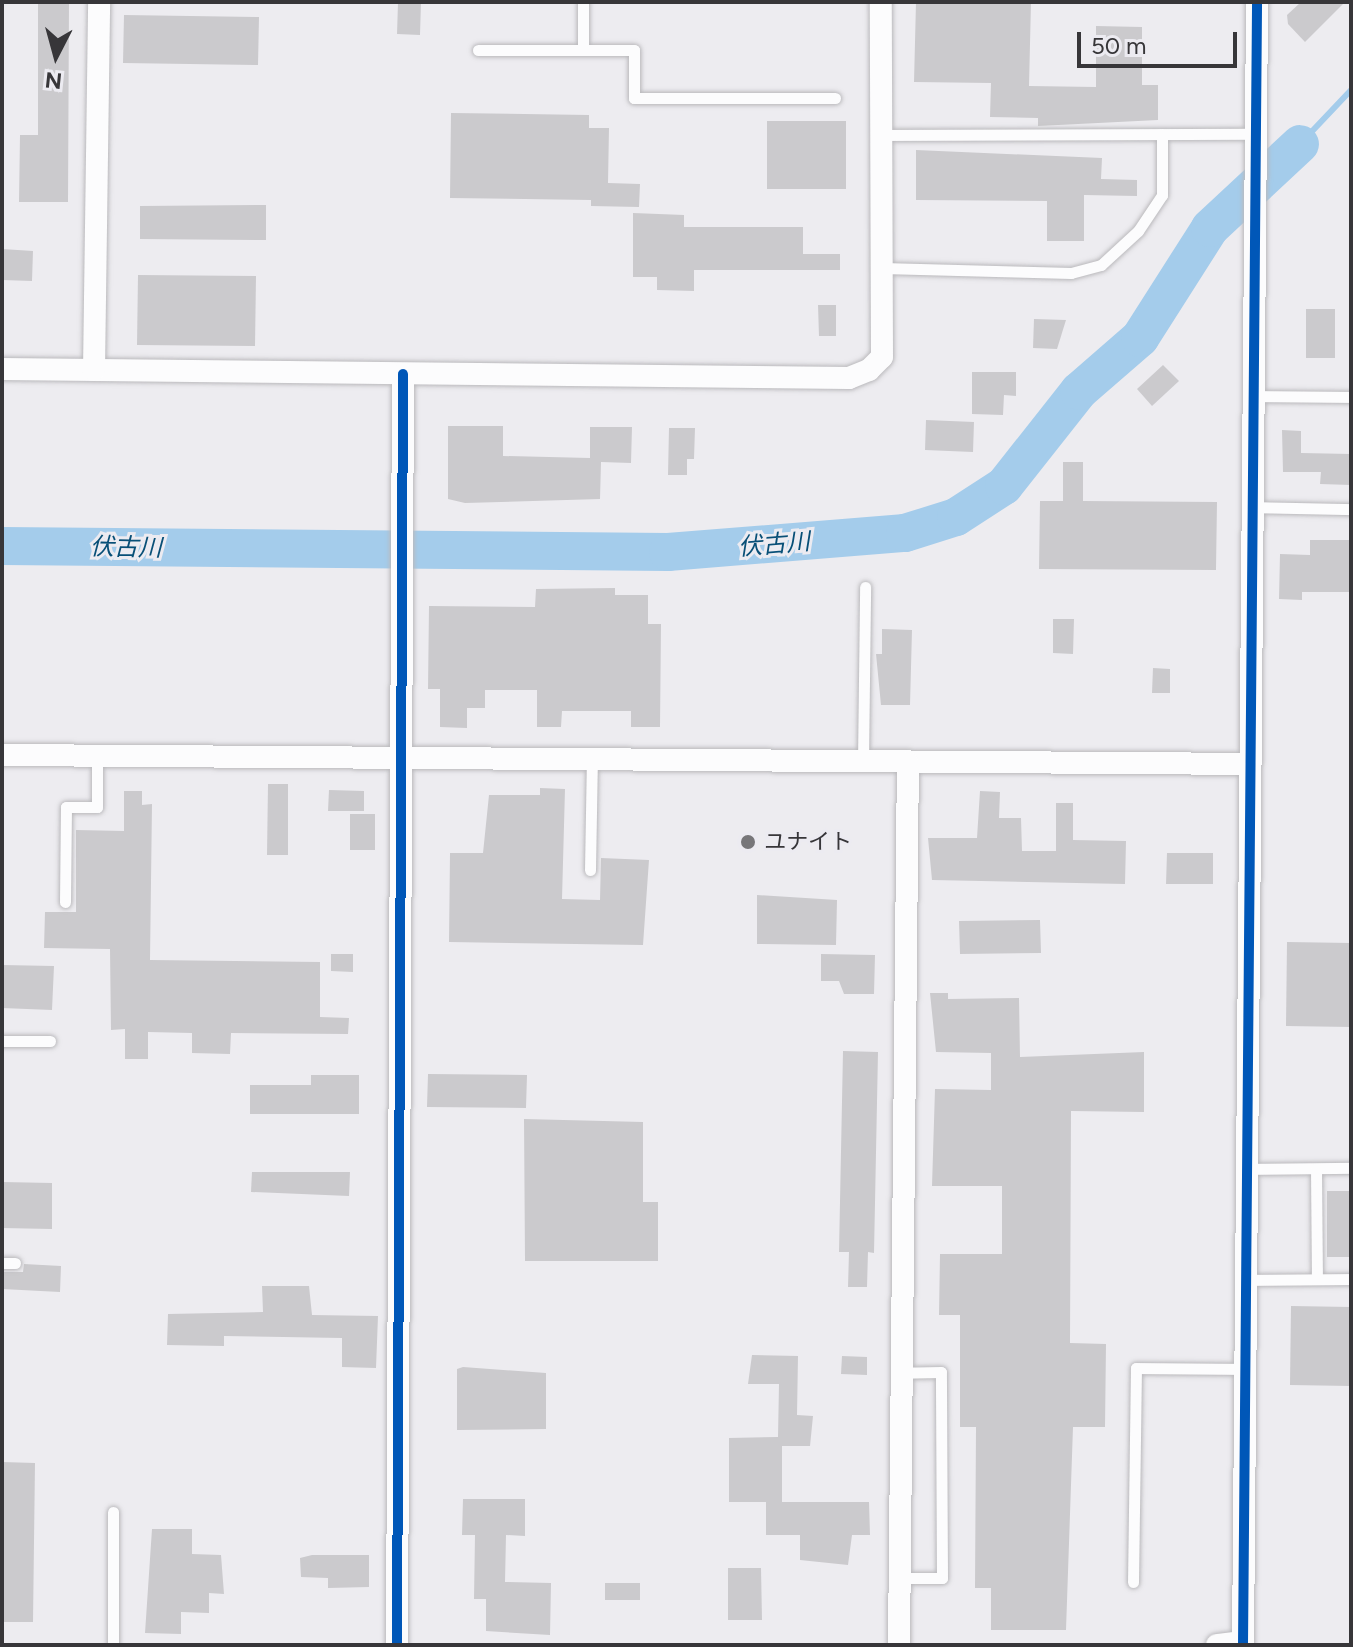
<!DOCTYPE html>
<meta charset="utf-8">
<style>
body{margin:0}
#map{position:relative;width:1353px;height:1647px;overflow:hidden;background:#edecf0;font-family:Figtree,"Noto Sans JP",sans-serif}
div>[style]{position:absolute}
.stream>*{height:6px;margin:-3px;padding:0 3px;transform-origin:3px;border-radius:3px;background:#a4cceb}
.river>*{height:38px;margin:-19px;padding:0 19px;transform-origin:19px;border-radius:19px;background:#a4cceb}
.building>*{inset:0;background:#cbcacd}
.roads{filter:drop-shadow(0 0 2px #bab9bc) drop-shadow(0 0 2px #bab9bc)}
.lane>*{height:11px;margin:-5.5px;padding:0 5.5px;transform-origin:5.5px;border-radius:5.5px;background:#fcfcfd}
.street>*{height:22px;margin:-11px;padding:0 11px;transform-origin:11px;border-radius:11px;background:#fcfcfd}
.cycleway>*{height:10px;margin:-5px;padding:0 5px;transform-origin:5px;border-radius:5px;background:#0057b8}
.dots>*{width:22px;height:22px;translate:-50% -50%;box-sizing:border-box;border:4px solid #ecebf1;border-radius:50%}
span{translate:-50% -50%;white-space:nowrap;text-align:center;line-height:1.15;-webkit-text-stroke:6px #ecebf1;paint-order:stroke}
.poi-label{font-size:22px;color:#373639}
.left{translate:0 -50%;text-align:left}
.water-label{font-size:24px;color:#084f77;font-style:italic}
.frame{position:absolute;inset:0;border:4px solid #373639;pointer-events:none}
.north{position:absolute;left:16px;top:16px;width:80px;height:80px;-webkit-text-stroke:6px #ecebf1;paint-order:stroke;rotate:186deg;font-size:22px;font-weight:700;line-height:32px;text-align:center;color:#373639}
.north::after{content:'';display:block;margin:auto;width:28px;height:36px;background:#373639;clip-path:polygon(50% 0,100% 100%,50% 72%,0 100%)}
.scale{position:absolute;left:1077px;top:32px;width:160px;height:36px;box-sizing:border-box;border:4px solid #373639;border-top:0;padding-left:10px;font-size:24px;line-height:28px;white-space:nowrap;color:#373639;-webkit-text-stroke:6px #ecebf1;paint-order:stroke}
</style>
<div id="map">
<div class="stream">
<i style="left:1300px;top:144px;width:74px;rotate:-46.6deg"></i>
</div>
<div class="river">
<i style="left:2px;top:546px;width:666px;rotate:0.52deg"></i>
<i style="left:668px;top:552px;width:238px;rotate:-4.6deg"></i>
<i style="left:905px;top:533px;width:53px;rotate:-17.4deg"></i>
<i style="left:956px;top:517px;width:57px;rotate:-32.9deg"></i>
<i style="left:1004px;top:486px;width:121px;rotate:-51.7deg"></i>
<i style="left:1079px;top:391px;width:81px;rotate:-41deg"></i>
<i style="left:1140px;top:338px;width:130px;rotate:-57.5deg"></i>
<i style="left:1210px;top:228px;width:123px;rotate:-43deg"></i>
</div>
<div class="building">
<i style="clip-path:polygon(38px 2px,69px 2px,68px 202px,19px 202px,20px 135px,38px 135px)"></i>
<i style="clip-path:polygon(398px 2px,421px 2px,420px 35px,397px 34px)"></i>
<i style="clip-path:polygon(916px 2px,1031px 2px,1029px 86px,1096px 87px,1096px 26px,1142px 27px,1142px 85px,1158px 85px,1158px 120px,1038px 126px,1038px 118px,990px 117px,991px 83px,914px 82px)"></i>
<i style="clip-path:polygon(1301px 2px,1345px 2px,1305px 42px,1288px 24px,1287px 15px)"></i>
<i style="clip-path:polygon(124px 15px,259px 17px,258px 65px,123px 63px)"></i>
<i style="clip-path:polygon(451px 113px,589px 115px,589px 128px,609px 128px,608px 183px,640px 184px,639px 207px,591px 206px,591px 200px,450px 198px)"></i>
<i style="clip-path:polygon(767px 121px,846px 121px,846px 189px,767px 189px)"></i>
<i style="clip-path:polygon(916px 150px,1102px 158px,1101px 179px,1137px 180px,1137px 196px,1084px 195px,1084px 241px,1047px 241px,1047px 201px,916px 200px)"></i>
<i style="clip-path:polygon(266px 205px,266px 240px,140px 239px,140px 206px)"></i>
<i style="clip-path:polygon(633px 213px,684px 215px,684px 227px,803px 227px,803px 254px,840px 254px,840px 270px,694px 270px,694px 291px,657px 290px,657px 277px,633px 277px)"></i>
<i style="clip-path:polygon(2px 249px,33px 251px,32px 281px,2px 280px)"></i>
<i style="clip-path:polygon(138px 275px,256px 276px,255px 346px,137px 345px)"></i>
<i style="clip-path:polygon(818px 305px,836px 305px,836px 336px,819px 336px)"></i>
<i style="clip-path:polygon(1306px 309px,1335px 309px,1335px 358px,1306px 358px)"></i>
<i style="clip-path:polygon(1034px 319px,1066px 320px,1057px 349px,1033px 348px)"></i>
<i style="clip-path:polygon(1163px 365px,1179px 381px,1152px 406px,1137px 389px)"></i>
<i style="clip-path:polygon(972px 372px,1016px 372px,1016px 396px,1004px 395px,1003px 415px,972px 414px)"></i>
<i style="clip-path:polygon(926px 420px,974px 422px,973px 452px,925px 450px)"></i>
<i style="clip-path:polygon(448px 426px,503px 426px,503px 456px,590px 458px,590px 427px,632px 427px,631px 463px,601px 462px,600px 499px,465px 503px,448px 499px)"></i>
<i style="clip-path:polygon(669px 428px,695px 428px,694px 459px,687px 459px,687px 475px,668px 475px)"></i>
<i style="clip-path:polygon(1282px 430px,1301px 431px,1301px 453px,1351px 454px,1351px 485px,1320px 484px,1321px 472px,1283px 472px)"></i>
<i style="clip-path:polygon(1063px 462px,1083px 462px,1083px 501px,1217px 502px,1216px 570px,1039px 569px,1040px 501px,1063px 501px)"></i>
<i style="clip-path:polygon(1310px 540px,1351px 540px,1351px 592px,1302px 592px,1302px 600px,1279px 599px,1280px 554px,1310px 555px)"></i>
<i style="clip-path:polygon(615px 588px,615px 595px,648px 595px,648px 624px,661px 624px,660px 727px,631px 727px,631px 711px,562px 711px,561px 727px,537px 727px,537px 690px,485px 690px,485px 708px,467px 708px,467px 728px,440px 727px,440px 689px,428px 689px,429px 606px,535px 607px,536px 589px)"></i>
<i style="clip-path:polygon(1053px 619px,1074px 619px,1073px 654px,1053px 653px)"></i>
<i style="clip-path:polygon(882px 629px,912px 630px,910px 705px,881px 705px,876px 654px,882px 654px)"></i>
<i style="clip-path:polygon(1153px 668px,1170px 669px,1170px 693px,1152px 693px)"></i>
<i style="clip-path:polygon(268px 784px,288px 784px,288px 855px,267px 855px)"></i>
<i style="clip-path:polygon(540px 788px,565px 789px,562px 899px,600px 900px,601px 858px,649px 860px,643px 945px,449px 942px,450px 853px,483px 853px,489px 795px,540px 795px)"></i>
<i style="clip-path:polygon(329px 790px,364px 791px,364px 811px,328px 811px)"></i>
<i style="clip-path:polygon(124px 791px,142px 791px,142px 805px,152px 804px,150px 960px,320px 962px,320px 1017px,349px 1018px,348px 1034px,231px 1033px,230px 1054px,192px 1053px,192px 1033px,148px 1032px,148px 1059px,125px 1059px,125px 1029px,111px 1030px,110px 949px,44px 948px,45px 912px,76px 912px,76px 830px,124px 831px)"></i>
<i style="clip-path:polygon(980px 791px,1000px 792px,999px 818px,1021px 818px,1022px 851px,1056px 851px,1056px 803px,1073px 803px,1073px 840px,1126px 841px,1125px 884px,932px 880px,928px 838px,977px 838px)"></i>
<i style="clip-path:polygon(350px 814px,375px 814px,375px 850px,350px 850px)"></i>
<i style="clip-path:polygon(1167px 853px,1213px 853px,1213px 884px,1166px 884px)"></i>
<i style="clip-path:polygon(757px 895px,837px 900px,836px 945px,757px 944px)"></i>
<i style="clip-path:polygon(1040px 920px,1041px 953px,960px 954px,959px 921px)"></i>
<i style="clip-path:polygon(1287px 942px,1351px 943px,1351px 1027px,1286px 1026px)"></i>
<i style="clip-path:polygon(331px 954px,353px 954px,353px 972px,331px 971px)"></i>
<i style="clip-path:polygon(821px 954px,875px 955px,874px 994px,844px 994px,839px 981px,821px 981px)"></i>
<i style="clip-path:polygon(2px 965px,54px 966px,52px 1010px,2px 1008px)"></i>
<i style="clip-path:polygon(930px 993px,948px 993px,948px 999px,1019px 998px,1020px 1057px,1144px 1052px,1144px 1112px,1071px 1111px,1070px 1343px,1106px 1344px,1105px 1427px,1073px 1427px,1066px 1630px,991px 1630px,991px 1588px,975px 1588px,976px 1427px,960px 1427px,960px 1315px,939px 1315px,940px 1254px,1002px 1254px,1002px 1186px,932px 1186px,935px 1089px,991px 1090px,991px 1053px,936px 1052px)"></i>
<i style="clip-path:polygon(843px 1051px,878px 1052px,874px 1253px,868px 1252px,867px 1287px,848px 1287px,849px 1252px,839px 1252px)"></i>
<i style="clip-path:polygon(428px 1074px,527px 1075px,526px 1108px,427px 1107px)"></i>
<i style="clip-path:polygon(311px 1075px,359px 1075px,359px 1114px,250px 1114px,250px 1085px,311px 1085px)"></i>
<i style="clip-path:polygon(524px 1119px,643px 1122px,643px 1202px,658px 1202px,658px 1261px,525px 1261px)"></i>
<i style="clip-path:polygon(252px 1172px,350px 1172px,349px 1196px,251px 1192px)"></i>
<i style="clip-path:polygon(2px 1182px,52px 1183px,52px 1229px,2px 1228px)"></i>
<i style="clip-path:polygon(1327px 1191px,1351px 1191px,1351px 1257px,1327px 1257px)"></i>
<i style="clip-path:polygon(24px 1264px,61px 1266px,60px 1292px,2px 1289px,2px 1272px,23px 1272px)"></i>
<i style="clip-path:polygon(262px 1286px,309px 1286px,312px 1315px,378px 1316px,376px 1368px,342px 1367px,342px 1338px,224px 1336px,224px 1346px,167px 1345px,168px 1314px,263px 1312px)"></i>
<i style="clip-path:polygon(1291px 1306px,1351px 1307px,1351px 1386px,1290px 1385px)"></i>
<i style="clip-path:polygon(752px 1355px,798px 1356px,797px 1415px,813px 1416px,810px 1446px,782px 1446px,782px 1502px,869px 1502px,870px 1535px,852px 1535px,848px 1565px,800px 1560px,800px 1535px,766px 1535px,766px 1502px,729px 1502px,729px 1438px,778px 1437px,779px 1384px,748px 1384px)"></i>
<i style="clip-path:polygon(842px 1356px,867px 1357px,867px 1375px,841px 1374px)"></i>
<i style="clip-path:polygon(463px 1367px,546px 1373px,546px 1429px,457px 1430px,457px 1369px)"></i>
<i style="clip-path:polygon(2px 1462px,35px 1463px,33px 1622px,2px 1622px)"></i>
<i style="clip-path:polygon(463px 1499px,525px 1499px,525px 1536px,506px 1535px,505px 1582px,551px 1583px,550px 1635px,486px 1631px,486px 1599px,474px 1599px,475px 1535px,462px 1535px)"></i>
<i style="clip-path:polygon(152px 1529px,192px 1529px,192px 1554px,221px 1555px,224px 1594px,209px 1593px,209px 1613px,181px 1612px,181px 1634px,145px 1633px)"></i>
<i style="clip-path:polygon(312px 1555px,369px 1555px,369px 1587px,328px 1588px,328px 1578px,301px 1577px,300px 1558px)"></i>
<i style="clip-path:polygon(728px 1568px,761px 1568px,762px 1620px,728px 1620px)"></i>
<i style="clip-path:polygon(605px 1583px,640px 1583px,640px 1600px,605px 1600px)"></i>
</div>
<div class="roads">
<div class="lane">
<i style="left:478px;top:50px;width:105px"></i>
<i style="left:583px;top:50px;width:48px;rotate:-90deg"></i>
<i style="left:583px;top:50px;width:51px"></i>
<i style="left:634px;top:50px;width:48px;rotate:90deg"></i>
<i style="left:634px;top:98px;width:201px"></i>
<i style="left:881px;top:135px;width:375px;rotate:-0.2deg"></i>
<i style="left:882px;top:268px;width:189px;rotate:1.5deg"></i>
<i style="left:1071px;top:273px;width:31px;rotate:-15deg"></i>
<i style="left:1101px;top:265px;width:50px;rotate:-42.6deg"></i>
<i style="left:1138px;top:231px;width:43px;rotate:-56.3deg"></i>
<i style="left:1162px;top:195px;width:61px;rotate:-90deg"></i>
<i style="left:1253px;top:396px;width:98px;rotate:0.6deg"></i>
<i style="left:1252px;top:507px;width:99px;rotate:1.2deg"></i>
<i style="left:863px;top:762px;width:175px;rotate:-89.3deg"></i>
<i style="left:590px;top:870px;width:111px;rotate:-89deg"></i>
<i style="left:65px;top:902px;width:95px;rotate:-89.4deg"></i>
<i style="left:66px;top:807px;width:31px"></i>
<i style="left:97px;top:807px;width:51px;rotate:-90deg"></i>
<i style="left:2px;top:1041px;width:48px"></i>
<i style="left:1247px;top:1169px;width:104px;rotate:-0.6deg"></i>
<i style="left:1316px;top:1169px;width:110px;rotate:89.5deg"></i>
<i style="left:2px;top:1263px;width:13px"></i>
<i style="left:1246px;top:1280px;width:105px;rotate:-0.5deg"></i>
<i style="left:900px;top:1578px;width:42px"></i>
<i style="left:942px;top:1578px;width:206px;rotate:-90.3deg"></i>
<i style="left:941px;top:1372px;width:39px;rotate:179deg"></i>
<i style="left:1133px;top:1582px;width:214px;rotate:-89.2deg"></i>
<i style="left:1136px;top:1368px;width:109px;rotate:0.5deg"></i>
<i style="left:113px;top:1645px;width:133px;rotate:-90deg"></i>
</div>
<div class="street">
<i style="left:2px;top:369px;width:847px;rotate:0.61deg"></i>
<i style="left:849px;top:378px;width:22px;rotate:-22deg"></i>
<i style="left:869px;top:370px;width:18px;rotate:-45deg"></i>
<i style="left:882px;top:357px;width:355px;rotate:-90.2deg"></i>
<i style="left:94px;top:370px;width:368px;rotate:-89.2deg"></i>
<i style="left:2px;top:755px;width:1248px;rotate:0.41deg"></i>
<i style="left:397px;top:1645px;width:1271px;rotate:-89.73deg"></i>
<i style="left:899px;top:1645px;width:882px;rotate:-89.42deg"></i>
<i style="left:1217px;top:1645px;width:25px;rotate:-7deg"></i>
<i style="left:1243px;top:1645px;width:1643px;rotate:-89.51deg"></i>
</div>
</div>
<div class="cycleway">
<i style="left:397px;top:1645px;width:1271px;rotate:-89.73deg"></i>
<i style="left:1243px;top:1645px;width:1643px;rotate:-89.51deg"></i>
</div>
<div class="dots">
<i style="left:748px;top:842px;background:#777679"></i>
</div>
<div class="poi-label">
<span class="left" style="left:764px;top:842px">ユナイト</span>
</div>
<div class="water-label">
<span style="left:774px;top:544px;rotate:-5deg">伏古川</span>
<span style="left:126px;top:547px;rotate:1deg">伏古川</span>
</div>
<div class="frame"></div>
<div class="north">N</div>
<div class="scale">50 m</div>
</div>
